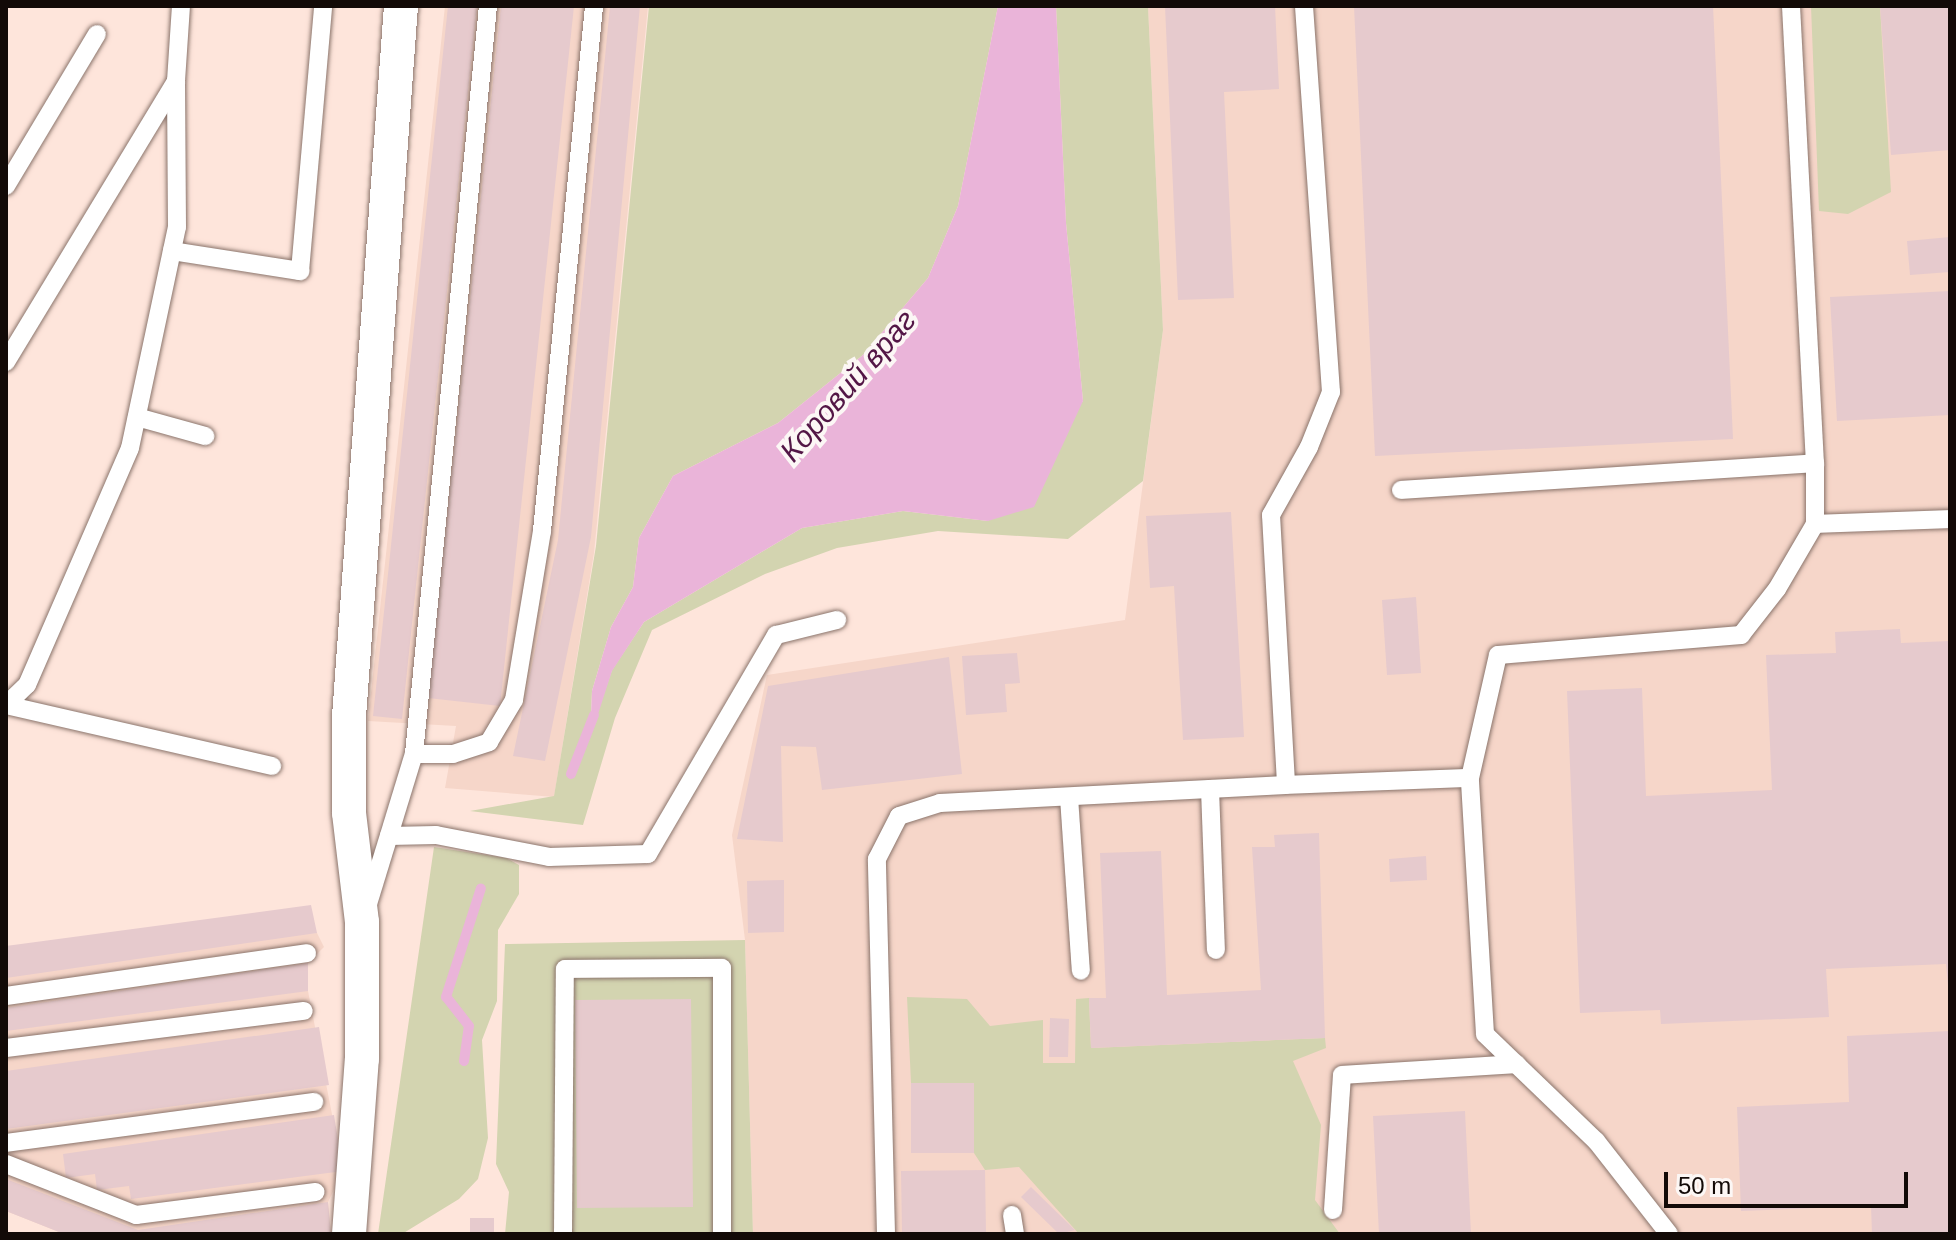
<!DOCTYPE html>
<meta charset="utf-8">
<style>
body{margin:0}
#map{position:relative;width:1956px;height:1240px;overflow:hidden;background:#fee5db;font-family:Arial,sans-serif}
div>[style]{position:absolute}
.built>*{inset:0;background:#f6d6c9}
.green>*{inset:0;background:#d3d4b0}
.water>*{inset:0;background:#eab4d9}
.stream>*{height:10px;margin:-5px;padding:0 5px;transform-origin:5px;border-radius:5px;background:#eab4d9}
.building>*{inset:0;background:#e6cacd}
.roads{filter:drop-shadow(0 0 2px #8a746b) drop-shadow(0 0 2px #8a746b)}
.service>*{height:18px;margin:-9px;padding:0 9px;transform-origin:9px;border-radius:9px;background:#fff}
.minor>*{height:34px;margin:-17px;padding:0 17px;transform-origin:17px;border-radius:17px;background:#fff}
span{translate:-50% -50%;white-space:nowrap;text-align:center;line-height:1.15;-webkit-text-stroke:8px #fcf7f5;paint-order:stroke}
.water-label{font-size:30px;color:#531646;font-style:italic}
.frame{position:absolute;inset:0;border:8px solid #120a07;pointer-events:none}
.scale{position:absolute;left:1664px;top:1172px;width:244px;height:36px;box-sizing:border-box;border:4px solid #120a07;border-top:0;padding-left:10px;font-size:24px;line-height:28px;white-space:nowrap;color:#120a07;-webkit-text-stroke:6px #fcf7f5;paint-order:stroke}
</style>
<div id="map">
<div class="built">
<i style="clip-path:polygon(445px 6px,648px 6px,594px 553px,554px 797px,445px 788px,456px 726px,368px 721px)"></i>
<i style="clip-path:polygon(1148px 6px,1950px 6px,1950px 1234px,753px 1234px,745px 940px,732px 835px,767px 675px,1125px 620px,1163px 330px)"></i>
<i style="clip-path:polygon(317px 933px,324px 947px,308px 963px,308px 991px,343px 1171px,328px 1202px,331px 1234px,64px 1234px,6px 1211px,6px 946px)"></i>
</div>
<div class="green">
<i style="clip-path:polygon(649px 6px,998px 6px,958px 206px,928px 278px,863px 355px,778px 423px,673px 476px,639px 538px,633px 587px,611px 627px,592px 691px,590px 735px,612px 670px,644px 622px,802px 528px,903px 511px,988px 521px,1083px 401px,1066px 223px,1056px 6px,1148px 6px,1163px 330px,1143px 481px,1068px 539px,938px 531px,837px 548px,765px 574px,652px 630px,615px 718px,583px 825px,470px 811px,554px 796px,596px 546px)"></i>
<i style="clip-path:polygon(1811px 6px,1880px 6px,1891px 192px,1848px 214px,1819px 211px)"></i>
<i style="clip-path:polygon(434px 847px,506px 858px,519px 865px,519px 894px,498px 930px,497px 1001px,482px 1040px,488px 1138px,478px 1179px,459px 1199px,402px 1234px,378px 1234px)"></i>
<i style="clip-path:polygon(745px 940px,753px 1234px,505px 1234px,509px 1192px,496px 1164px,505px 944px)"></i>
<i style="clip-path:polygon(907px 997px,967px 999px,990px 1026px,1043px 1020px,1043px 1063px,1075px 1063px,1076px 999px,1089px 998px,1091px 1048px,1325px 1038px,1326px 1048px,1293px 1061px,1321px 1125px,1315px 1200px,1340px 1234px,1079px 1234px,1019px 1167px,985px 1170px,974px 1153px,974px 1083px,911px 1083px)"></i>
</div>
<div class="water">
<i style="clip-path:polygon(998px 6px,1056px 6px,1066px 223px,1083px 401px,1034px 507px,988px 521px,903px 511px,802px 528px,644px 622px,612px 671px,590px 739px,592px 691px,611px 627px,633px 587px,639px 538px,673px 476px,778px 423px,863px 355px,928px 278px,958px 206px)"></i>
</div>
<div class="stream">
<i style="left:571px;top:774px;width:63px;rotate:-68.7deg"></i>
<i style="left:464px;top:1061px;width:35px;rotate:-82deg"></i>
<i style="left:469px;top:1026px;width:37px;rotate:-128deg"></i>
<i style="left:446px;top:997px;width:114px;rotate:-72.2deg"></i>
</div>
<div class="building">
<i style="clip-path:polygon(448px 6px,477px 6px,402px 719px,373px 716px)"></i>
<i style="clip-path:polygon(501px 6px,574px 6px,500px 706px,428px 698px)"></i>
<i style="clip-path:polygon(610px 6px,640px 6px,591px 537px,545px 761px,513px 756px,558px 540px)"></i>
<i style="clip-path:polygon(1165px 6px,1275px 6px,1279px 89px,1224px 92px,1234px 298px,1178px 300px)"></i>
<i style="clip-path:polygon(1354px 6px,1713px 6px,1733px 439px,1375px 456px)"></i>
<i style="clip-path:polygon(1880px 6px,1950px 6px,1950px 150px,1891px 155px)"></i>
<i style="clip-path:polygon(1950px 237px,1950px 272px,1910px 275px,1907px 241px)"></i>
<i style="clip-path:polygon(1950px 291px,1950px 415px,1837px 421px,1830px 297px)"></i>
<i style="clip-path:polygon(1231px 512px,1244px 737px,1183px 740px,1174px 586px,1150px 588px,1146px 516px)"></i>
<i style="clip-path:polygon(1416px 597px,1421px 673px,1387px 675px,1382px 600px)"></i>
<i style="clip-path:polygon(1900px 629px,1901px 643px,1950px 641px,1950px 1007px,1946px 964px,1826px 969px,1829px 1017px,1661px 1024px,1660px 1010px,1580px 1013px,1567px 691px,1642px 688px,1646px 796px,1772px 790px,1766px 655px,1836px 653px,1835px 632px)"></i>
<i style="clip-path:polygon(1017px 653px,1020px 683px,1005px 684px,1007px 712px,966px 715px,962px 656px)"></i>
<i style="clip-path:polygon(949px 657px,962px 774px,822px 790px,816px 747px,781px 746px,783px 842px,737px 839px,768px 686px)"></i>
<i style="clip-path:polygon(1319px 833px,1325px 1038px,1091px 1048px,1089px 998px,1106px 998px,1100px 853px,1161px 851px,1167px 995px,1261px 990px,1252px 847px,1275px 847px,1274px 835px)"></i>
<i style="clip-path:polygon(1426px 856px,1427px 880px,1390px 882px,1389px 859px)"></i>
<i style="clip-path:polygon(784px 880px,784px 932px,748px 933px,747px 881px)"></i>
<i style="clip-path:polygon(311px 905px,317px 933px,6px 978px,6px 946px)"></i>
<i style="clip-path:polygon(308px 963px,308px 991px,6px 1031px,6px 1008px)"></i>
<i style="clip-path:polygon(691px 999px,693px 1207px,577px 1208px,575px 1000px)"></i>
<i style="clip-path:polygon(1050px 1018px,1069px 1019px,1068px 1057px,1049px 1057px)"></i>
<i style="clip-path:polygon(319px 1027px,329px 1085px,6px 1129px,6px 1071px)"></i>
<i style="clip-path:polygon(1950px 1031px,1950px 1234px,1872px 1234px,1871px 1206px,1741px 1211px,1737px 1107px,1849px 1102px,1847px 1036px)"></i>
<i style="clip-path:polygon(911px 1083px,974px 1083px,974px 1153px,911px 1153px)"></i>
<i style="clip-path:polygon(1465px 1111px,1471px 1234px,1379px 1234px,1373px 1116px)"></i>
<i style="clip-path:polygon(334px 1115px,343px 1171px,131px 1199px,129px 1186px,97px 1190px,95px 1174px,66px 1178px,63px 1154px)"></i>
<i style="clip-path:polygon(985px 1170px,986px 1234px,902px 1234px,901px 1171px)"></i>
<i style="clip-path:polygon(6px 1179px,138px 1230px,328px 1202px,331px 1234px,64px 1234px,6px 1211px)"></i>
<i style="clip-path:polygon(1031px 1187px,1075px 1230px,1059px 1234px,1021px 1197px)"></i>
<i style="clip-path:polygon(470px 1218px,494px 1218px,494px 1234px,470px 1234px)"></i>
</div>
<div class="roads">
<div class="service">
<i style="left:1304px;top:6px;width:387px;rotate:86deg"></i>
<i style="left:1331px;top:392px;width:59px;rotate:111.8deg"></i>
<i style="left:1309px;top:447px;width:78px;rotate:119.2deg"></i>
<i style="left:1271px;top:515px;width:270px;rotate:86.8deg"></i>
<i style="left:1286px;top:785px;width:184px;rotate:-2.2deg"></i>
<i style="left:1791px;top:6px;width:458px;rotate:87deg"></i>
<i style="left:6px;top:186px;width:177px;rotate:-59.1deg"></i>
<i style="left:172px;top:251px;width:130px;rotate:8.9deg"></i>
<i style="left:300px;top:271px;width:266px;rotate:-85deg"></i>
<i style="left:6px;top:362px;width:328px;rotate:-58.8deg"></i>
<i style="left:137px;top:417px;width:71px;rotate:15.6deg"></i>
<i style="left:1401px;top:490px;width:415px;rotate:-3.7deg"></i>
<i style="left:1815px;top:463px;width:61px;rotate:90deg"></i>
<i style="left:6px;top:705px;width:29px;rotate:-44deg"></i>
<i style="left:27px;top:685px;width:258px;rotate:-66.5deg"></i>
<i style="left:130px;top:448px;width:226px;rotate:-78deg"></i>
<i style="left:177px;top:227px;width:146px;rotate:-90.4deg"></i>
<i style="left:176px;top:81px;width:75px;rotate:-86.2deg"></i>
<i style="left:6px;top:705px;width:273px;rotate:12.9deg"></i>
<i style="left:414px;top:754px;width:39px"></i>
<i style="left:453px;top:754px;width:38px;rotate:-18deg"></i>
<i style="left:489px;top:742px;width:49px;rotate:-59.2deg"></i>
<i style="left:514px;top:700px;width:171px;rotate:-80.6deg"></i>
<i style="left:542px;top:531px;width:528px;rotate:-84.34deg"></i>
<i style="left:1210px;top:789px;width:161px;rotate:87.9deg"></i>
<i style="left:1069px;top:797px;width:174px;rotate:86.1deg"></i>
<i style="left:389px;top:836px;width:47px;rotate:-1.2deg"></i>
<i style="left:436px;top:835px;width:115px;rotate:11deg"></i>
<i style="left:549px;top:857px;width:99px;rotate:-1.7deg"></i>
<i style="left:648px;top:854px;width:254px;rotate:-59.7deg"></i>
<i style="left:776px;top:635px;width:63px;rotate:-13.8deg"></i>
<i style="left:368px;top:904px;width:157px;rotate:-73deg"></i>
<i style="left:414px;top:754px;width:752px;rotate:-84.35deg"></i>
<i style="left:6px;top:996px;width:304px;rotate:-8.1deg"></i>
<i style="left:6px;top:1048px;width:300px;rotate:-7.1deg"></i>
<i style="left:6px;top:1143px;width:311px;rotate:-7.6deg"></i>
<i style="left:6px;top:1164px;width:140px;rotate:21.4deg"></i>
<i style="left:136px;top:1215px;width:181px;rotate:-7.3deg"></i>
<i style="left:1333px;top:1210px;width:135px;rotate:-86.2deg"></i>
<i style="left:1342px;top:1075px;width:175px;rotate:-3.6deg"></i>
<i style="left:1012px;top:1215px;width:19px;rotate:81deg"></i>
<i style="left:563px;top:1234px;width:265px;rotate:-89.6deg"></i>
<i style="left:565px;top:969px;width:157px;rotate:-0.4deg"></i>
<i style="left:722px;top:968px;width:266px;rotate:90deg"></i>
<i style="left:886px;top:1234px;width:375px;rotate:-91.4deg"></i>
<i style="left:877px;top:859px;width:48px;rotate:-62.9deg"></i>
<i style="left:899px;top:816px;width:43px;rotate:-17.6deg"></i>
<i style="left:940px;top:803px;width:346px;rotate:-3deg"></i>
<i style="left:1669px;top:1234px;width:118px;rotate:-128.1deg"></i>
<i style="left:1596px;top:1141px;width:154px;rotate:-136.1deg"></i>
<i style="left:1485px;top:1034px;width:256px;rotate:-93.4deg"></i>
<i style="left:1470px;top:778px;width:126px;rotate:-77.2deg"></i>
<i style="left:1498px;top:655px;width:244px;rotate:-4.7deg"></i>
<i style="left:1741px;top:635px;width:58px;rotate:-52deg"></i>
<i style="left:1777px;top:589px;width:75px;rotate:-59.7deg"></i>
<i style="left:1815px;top:524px;width:135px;rotate:-2.1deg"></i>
</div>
<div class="minor">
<i style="left:349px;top:1234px;width:175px;rotate:-85.8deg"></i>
<i style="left:362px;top:1059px;width:137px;rotate:-90deg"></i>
<i style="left:362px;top:922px;width:110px;rotate:-96.8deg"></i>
<i style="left:349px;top:813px;width:96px;rotate:-90deg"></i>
<i style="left:349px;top:717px;width:713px;rotate:-85.82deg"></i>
</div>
</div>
<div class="water-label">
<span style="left:848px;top:386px;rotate:-49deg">Коровий враг</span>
</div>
<div class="frame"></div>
<div class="scale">50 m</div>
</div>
